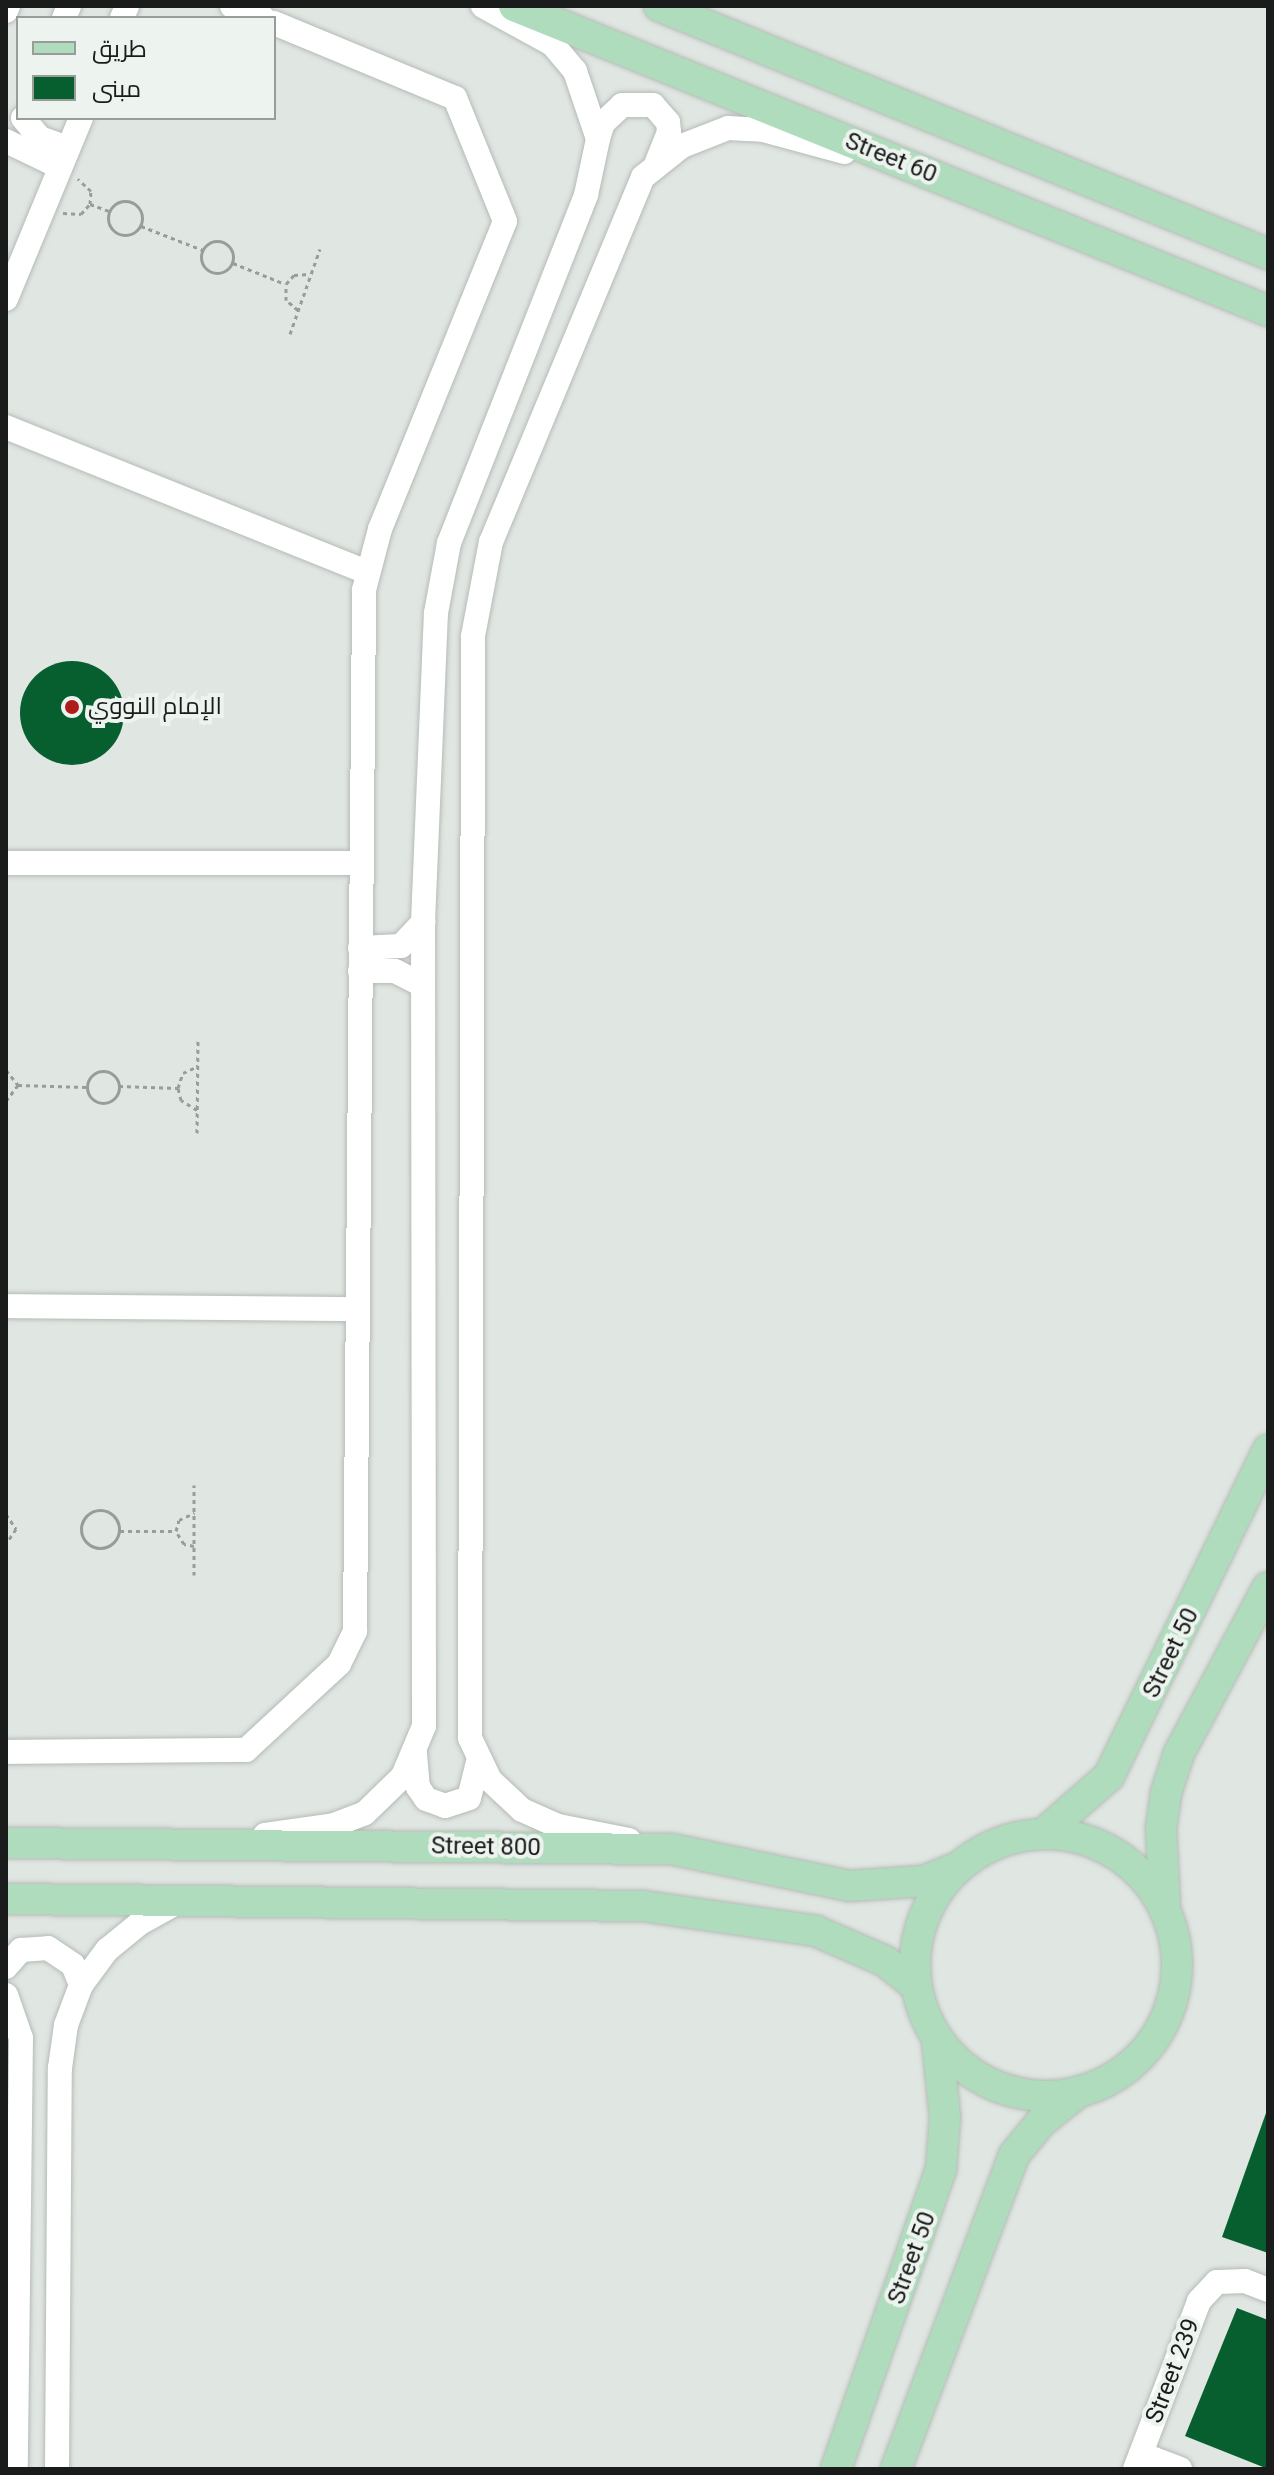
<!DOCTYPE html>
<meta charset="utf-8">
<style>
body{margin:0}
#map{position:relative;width:1274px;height:2475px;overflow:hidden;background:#e0e6e1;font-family:Roboto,Cairo,sans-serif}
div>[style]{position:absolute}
.building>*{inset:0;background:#075f30}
.round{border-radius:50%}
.path>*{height:3px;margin-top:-1.5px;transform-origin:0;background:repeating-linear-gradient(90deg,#989d99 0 4px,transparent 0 8px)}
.path>.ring{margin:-1.5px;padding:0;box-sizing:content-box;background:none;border:3px solid #989d99;border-radius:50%}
.roads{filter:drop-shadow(0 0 2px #b5bbb6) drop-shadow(0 0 2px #b5bbb6)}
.minor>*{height:24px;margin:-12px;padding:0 12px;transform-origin:12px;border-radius:12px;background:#fff}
.major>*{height:30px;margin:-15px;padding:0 15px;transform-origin:15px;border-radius:15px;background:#afdcbc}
.major>.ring{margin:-15px;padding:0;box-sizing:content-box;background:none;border:30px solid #afdcbc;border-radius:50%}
.dots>*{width:22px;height:22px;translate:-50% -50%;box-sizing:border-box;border:4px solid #edf3ee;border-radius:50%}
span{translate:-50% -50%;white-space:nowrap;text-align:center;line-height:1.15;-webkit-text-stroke:8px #edf3ee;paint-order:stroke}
.street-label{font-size:24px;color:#191c1a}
.poi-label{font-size:24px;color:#191c1a}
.left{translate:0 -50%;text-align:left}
.frame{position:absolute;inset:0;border:8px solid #191c1a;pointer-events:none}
.legend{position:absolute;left:16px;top:16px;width:260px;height:104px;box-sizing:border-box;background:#edf3ee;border:2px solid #989d99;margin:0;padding:10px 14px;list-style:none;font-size:24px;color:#191c1a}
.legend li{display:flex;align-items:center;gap:16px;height:40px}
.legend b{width:40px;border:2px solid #989d99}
</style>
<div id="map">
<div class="building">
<i class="round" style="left:20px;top:661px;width:104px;height:104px"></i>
<i style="clip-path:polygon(1266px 2113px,1268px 2113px,1268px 2253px,1222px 2237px)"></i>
<i style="clip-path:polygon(1237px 2308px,1268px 2320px,1268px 2469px,1185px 2436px)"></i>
</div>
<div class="path">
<i class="ring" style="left:108px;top:201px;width:31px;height:31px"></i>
<i style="left:90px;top:204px;width:20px;rotate:20deg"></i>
<i style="left:63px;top:213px;width:18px;rotate:3deg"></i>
<i style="left:81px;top:214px;width:13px;rotate:-48deg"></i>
<i style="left:90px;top:204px;width:13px;rotate:-86deg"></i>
<i style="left:91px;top:191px;width:18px;rotate:-137deg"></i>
<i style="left:141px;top:226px;width:66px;rotate:21.2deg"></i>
<i class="ring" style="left:201px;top:241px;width:29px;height:29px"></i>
<i style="left:233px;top:263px;width:56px;rotate:22deg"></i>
<i style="left:298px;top:310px;width:16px;rotate:-140deg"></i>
<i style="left:286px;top:300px;width:16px;rotate:-90deg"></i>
<i style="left:286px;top:284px;width:12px;rotate:-48deg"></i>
<i style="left:294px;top:275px;width:15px;rotate:-4deg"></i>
<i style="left:290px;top:334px;width:90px;rotate:-70.6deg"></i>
<i style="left:6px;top:1070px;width:19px;rotate:51deg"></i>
<i style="left:18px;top:1085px;width:20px;rotate:127deg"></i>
<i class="ring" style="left:87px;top:1071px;width:29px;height:29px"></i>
<i style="left:18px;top:1085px;width:68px;rotate:1.7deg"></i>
<i style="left:119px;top:1086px;width:59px;rotate:1.9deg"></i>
<i style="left:197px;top:1110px;width:19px;rotate:-148deg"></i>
<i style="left:181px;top:1100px;width:12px;rotate:-104deg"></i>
<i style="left:178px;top:1088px;width:16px;rotate:-72deg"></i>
<i style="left:183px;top:1073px;width:17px;rotate:-25deg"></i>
<i style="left:197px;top:1133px;width:92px;rotate:-89.4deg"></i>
<i class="ring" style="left:81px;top:1510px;width:35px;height:35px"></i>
<i style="left:6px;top:1514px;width:18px;rotate:56deg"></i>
<i style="left:16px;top:1529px;width:18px;rotate:124deg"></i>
<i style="left:120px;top:1531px;width:56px"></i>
<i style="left:194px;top:1546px;width:10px;rotate:-169deg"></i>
<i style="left:184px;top:1544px;width:15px;rotate:-122deg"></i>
<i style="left:176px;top:1531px;width:11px;rotate:-75deg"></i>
<i style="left:179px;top:1520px;width:17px;rotate:-25deg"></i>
<i style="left:194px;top:1575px;width:90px;rotate:-90deg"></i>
</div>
<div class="roads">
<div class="minor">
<i style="left:232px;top:6px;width:33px;rotate:21deg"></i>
<i style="left:6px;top:11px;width:5px;rotate:-68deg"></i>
<i style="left:64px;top:18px;width:13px;rotate:-67deg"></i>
<i style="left:122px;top:18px;width:13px;rotate:-67deg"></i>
<i style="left:23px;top:118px;width:26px;rotate:50deg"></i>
<i style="left:40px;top:138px;width:30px;rotate:20deg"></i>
<i style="left:598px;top:139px;width:17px;rotate:-73deg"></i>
<i style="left:603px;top:123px;width:26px;rotate:-43deg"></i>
<i style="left:622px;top:105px;width:31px"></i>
<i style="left:653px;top:105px;width:23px;rotate:49deg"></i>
<i style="left:668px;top:122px;width:10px;rotate:84deg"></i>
<i style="left:669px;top:132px;width:32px;rotate:112deg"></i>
<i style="left:6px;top:141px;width:60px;rotate:25.7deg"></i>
<i style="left:6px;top:299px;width:196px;rotate:-67.5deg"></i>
<i style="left:6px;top:427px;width:389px;rotate:21.9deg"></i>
<i style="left:6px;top:863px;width:355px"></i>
<i style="left:360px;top:948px;width:41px;rotate:-2.8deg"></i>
<i style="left:401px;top:946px;width:33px;rotate:-47deg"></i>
<i style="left:360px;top:971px;width:35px"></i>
<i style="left:395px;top:971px;width:31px;rotate:27deg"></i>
<i style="left:6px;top:1306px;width:351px;rotate:0.5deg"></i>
<i style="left:6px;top:1752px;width:240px;rotate:-0.5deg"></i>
<i style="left:246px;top:1750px;width:127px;rotate:-42.8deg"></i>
<i style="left:339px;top:1664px;width:37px;rotate:-64deg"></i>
<i style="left:355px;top:1631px;width:1041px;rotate:-89.5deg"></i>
<i style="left:364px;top:590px;width:63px;rotate:-75.3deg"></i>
<i style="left:380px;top:529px;width:332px;rotate:-67.9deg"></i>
<i style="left:505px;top:221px;width:133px;rotate:-112.1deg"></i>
<i style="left:455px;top:98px;width:196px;rotate:-157.5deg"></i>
<i style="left:415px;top:1754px;width:33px;rotate:85deg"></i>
<i style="left:418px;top:1787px;width:14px;rotate:56deg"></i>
<i style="left:426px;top:1799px;width:20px;rotate:20deg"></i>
<i style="left:445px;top:1806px;width:25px;rotate:-18deg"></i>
<i style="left:469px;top:1798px;width:36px;rotate:-76deg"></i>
<i style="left:265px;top:1835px;width:70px;rotate:-8.2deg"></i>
<i style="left:334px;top:1825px;width:33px;rotate:-21deg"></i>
<i style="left:365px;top:1813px;width:53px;rotate:-44.2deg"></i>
<i style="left:403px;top:1776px;width:54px;rotate:-67.2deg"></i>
<i style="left:424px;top:1726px;width:804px;rotate:-90.07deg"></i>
<i style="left:423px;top:922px;width:309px;rotate:-87.6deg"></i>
<i style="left:436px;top:613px;width:71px;rotate:-79.5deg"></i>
<i style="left:449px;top:543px;width:374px;rotate:-68.5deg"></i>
<i style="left:586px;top:195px;width:57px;rotate:-77.9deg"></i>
<i style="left:598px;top:139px;width:72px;rotate:-108.7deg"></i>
<i style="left:575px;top:71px;width:35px;rotate:-130deg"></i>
<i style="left:552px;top:44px;width:79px;rotate:-151.2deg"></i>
<i style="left:629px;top:1840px;width:72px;rotate:-168.8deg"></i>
<i style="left:558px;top:1826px;width:39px;rotate:-156deg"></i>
<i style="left:522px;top:1810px;width:44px;rotate:-136.8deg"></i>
<i style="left:490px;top:1780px;width:47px;rotate:-115.5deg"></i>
<i style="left:470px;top:1738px;width:1102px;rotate:-89.84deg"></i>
<i style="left:473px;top:636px;width:96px;rotate:-79.2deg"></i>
<i style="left:491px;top:542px;width:395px;rotate:-67.4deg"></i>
<i style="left:643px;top:177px;width:50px;rotate:-38.5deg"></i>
<i style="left:682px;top:146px;width:49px;rotate:-21.4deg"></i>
<i style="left:728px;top:128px;width:35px;rotate:3deg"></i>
<i style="left:763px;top:130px;width:84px;rotate:15.2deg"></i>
<i style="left:6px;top:1967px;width:23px;rotate:-49deg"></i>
<i style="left:21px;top:1950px;width:27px;rotate:-4deg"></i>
<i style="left:48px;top:1948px;width:30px;rotate:34deg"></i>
<i style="left:73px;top:1965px;width:22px;rotate:68deg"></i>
<i style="left:6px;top:1995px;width:46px;rotate:70.8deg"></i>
<i style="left:21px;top:2038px;width:431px;rotate:90.7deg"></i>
<i style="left:1141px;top:2454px;width:42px;rotate:21deg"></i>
<i style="left:57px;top:2469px;width:401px;rotate:-89.6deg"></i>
<i style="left:60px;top:2068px;width:43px;rotate:-82.1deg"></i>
<i style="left:66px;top:2025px;width:43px;rotate:-69.4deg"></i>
<i style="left:81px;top:1985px;width:44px;rotate:-53.4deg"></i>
<i style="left:107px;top:1950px;width:43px;rotate:-39.3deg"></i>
<i style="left:140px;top:1923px;width:46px;rotate:-28.8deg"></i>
<i style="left:1135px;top:2469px;width:180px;rotate:-69.1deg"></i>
<i style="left:1199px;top:2301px;width:26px;rotate:-47deg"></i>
<i style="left:1217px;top:2282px;width:28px;rotate:-2deg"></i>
<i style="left:1245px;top:2281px;width:25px;rotate:21deg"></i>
</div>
<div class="major">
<i style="left:514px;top:6px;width:813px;rotate:22.02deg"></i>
<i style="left:659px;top:6px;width:658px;rotate:22.16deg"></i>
<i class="ring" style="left:915px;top:1834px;width:232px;height:232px"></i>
<i style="left:1043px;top:1834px;width:88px;rotate:-41.3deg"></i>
<i style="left:1109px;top:1776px;width:363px;rotate:-64deg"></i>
<i style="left:6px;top:1843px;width:665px;rotate:0.52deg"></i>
<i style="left:671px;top:1849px;width:182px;rotate:11.7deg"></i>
<i style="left:849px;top:1886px;width:75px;rotate:-3.8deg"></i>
<i style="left:924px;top:1881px;width:38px;rotate:-22deg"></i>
<i style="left:6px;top:1899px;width:637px;rotate:0.63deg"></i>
<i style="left:643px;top:1906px;width:175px;rotate:8.2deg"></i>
<i style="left:816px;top:1931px;width:75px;rotate:23.5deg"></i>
<i style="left:885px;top:1961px;width:40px;rotate:39deg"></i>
<i style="left:1165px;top:1908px;width:79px;rotate:-92.9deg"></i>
<i style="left:1161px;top:1829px;width:36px;rotate:-82deg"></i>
<i style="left:1166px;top:1793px;width:42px;rotate:-72deg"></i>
<i style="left:1179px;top:1753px;width:188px;rotate:-61.8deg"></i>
<i style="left:836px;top:2469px;width:317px;rotate:-70.7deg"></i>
<i style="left:941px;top:2170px;width:53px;rotate:-85.7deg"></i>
<i style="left:945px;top:2117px;width:78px;rotate:-95.9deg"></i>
<i style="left:896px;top:2469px;width:335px;rotate:-69.4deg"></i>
<i style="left:1014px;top:2155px;width:43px;rotate:-50.7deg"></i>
<i style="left:1041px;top:2122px;width:45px;rotate:-38.7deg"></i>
</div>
</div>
<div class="dots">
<i style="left:72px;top:707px;background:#ae1d1b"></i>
</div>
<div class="street-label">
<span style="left:891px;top:158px;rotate:22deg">Street 60</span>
<span style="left:1171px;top:1653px;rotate:-64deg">Street 50</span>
<span style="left:486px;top:1847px;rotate:1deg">Street 800</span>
<span style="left:912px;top:2258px;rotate:-70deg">Street 50</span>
<span style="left:1173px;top:2371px;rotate:-69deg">Street 239</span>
</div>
<div class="poi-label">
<span class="left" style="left:88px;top:707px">الإمام النووي</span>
</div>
<div class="frame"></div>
<ul class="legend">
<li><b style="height:10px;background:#afdcbc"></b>طريق</li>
<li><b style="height:22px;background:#075f30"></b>مبنى</li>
</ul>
</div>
